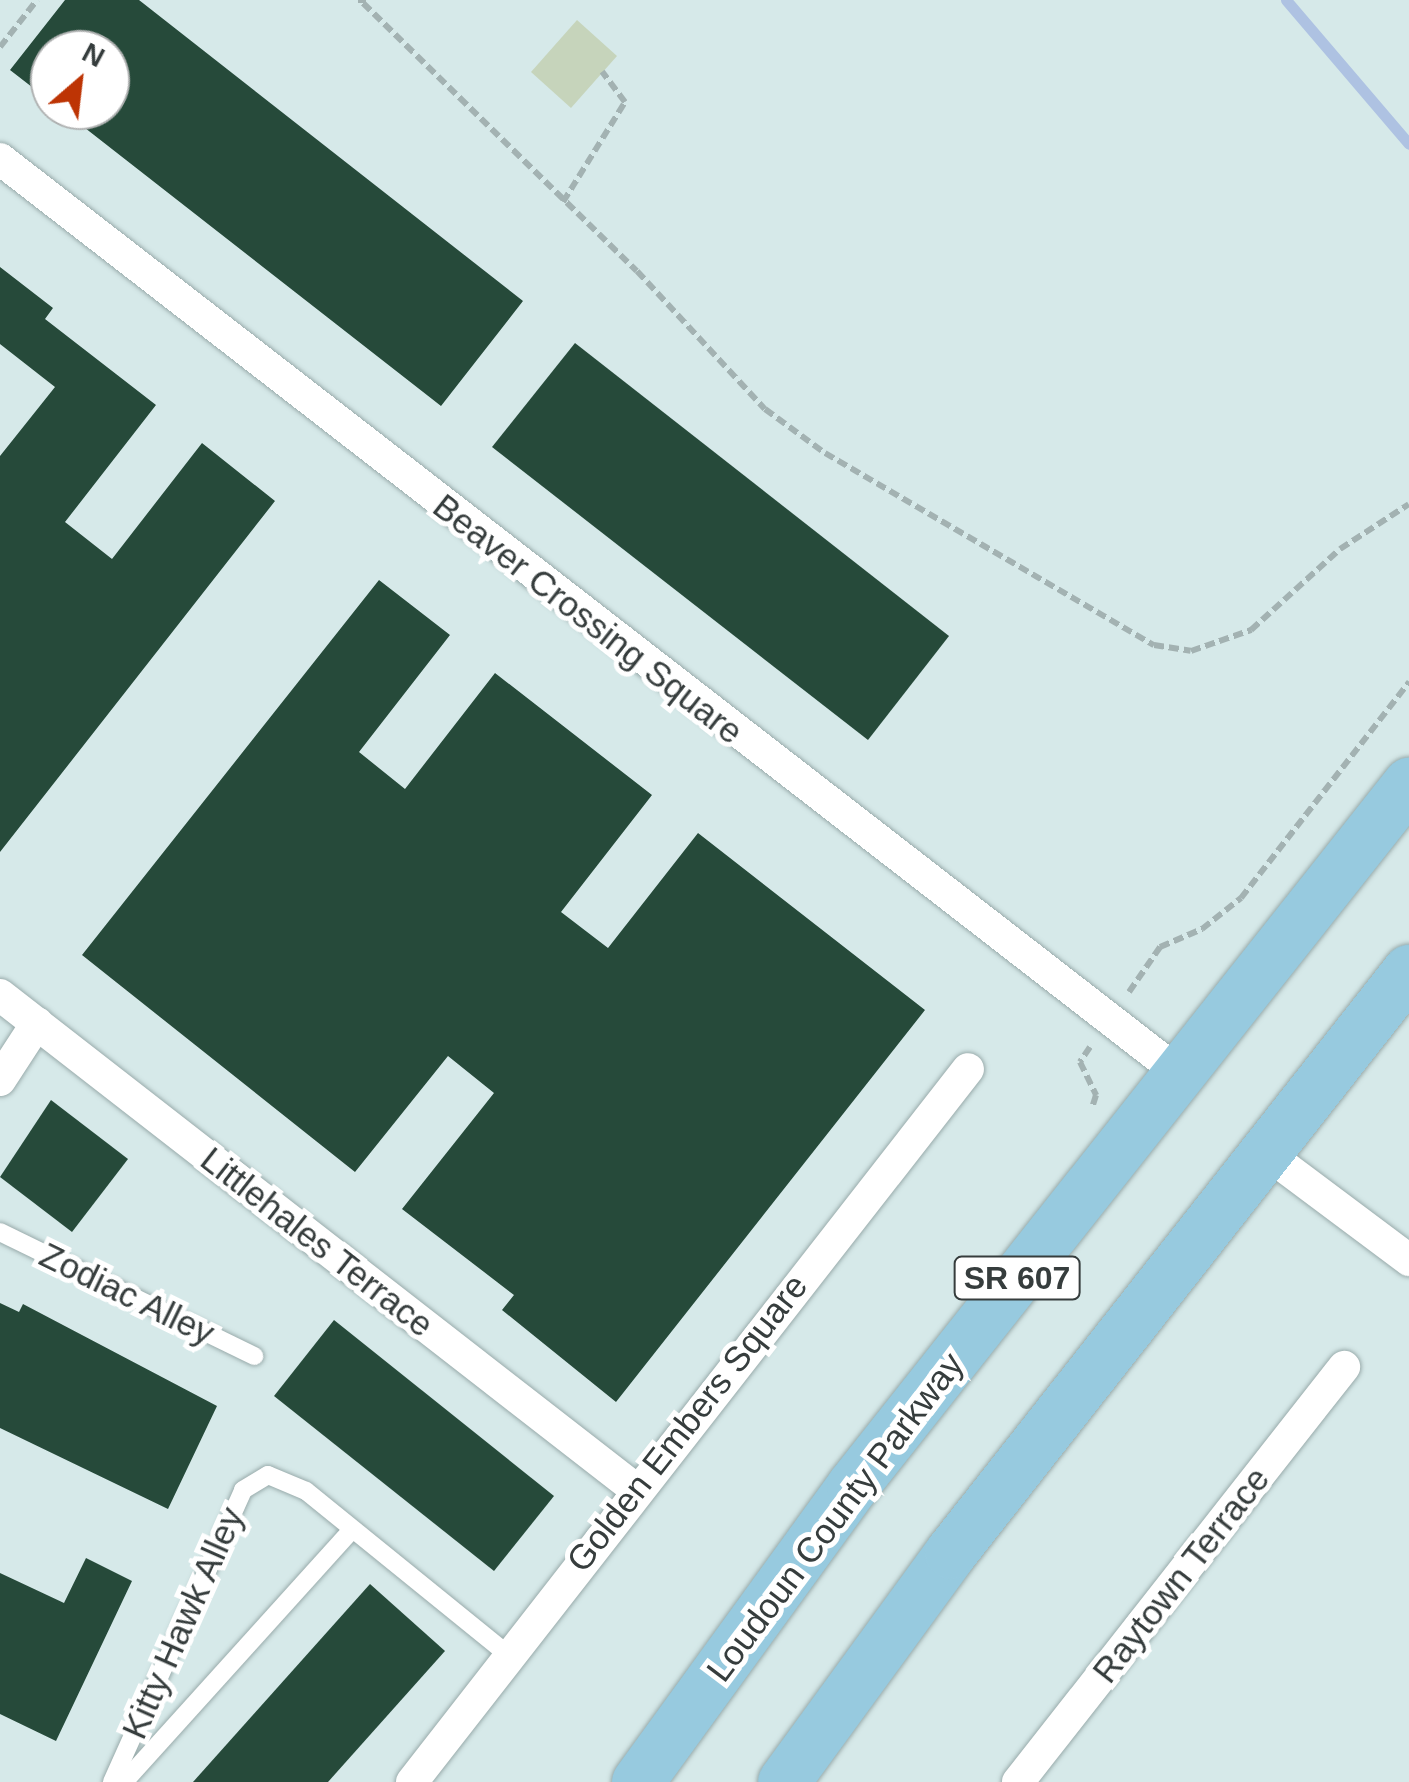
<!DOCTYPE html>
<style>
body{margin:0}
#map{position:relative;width:1409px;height:1782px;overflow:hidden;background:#d6e9e9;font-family:Helvetica,sans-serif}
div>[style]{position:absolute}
.green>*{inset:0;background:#c6d4bb}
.stream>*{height:11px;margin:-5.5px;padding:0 5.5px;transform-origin:5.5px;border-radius:5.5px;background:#aec2e2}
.building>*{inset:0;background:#264a3a}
.path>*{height:6px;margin-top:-3px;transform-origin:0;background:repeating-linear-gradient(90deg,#a3b2b2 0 10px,transparent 0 15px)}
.roads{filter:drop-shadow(0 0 2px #99abab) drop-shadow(0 0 2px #99abab)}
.service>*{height:18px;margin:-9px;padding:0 9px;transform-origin:9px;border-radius:9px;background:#fff}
.minor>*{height:32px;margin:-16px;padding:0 16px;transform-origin:16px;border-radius:16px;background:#fff}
.primary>*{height:52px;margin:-26px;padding:0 26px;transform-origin:26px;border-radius:26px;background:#97cadf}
span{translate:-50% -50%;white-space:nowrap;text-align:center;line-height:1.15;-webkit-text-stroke:10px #fff;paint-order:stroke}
.shield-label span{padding:2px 8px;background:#fff;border:2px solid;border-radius:8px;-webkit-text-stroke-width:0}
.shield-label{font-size:32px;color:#363d3d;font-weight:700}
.street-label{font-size:35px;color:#363d3d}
.north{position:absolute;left:30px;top:30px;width:100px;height:100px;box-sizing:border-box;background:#fff;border:2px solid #afb1b1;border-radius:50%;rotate:28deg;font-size:28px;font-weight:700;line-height:40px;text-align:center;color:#363d3d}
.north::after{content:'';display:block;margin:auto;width:35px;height:45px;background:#bd3404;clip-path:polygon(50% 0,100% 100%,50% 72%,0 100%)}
</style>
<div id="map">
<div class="green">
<i style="clip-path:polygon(577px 20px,617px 56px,571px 108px,531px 72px)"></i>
</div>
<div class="stream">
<i style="left:1286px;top:0;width:189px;rotate:49.5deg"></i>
</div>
<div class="building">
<i style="clip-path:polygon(65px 0,139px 0,523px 301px,441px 406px,62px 110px,110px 110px,110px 50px,50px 50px,50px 101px,10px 70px)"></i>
<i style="clip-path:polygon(0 267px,53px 308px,45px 319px,156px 405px,65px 522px,112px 559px,202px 443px,275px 501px,0 852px,0 456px,55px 387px,0 344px)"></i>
<i style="clip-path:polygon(575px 343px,949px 636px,868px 740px,492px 447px)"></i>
<i style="clip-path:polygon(379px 580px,450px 635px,359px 752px,405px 789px,495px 673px,652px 795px,561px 912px,608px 948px,698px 833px,925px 1010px,616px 1402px,502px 1310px,514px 1295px,402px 1209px,494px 1093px,448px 1056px,355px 1172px,82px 955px)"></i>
<i style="clip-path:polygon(51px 1100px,128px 1159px,72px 1232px,0 1177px)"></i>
<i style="clip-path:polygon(0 1303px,19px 1312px,23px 1304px,217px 1406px,168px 1509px,0 1428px)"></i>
<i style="clip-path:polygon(334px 1320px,554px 1496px,494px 1571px,274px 1396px)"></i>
<i style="clip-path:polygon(86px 1558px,132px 1581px,56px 1741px,0 1714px,0 1573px,64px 1603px)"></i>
<i style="clip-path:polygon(370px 1584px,445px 1651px,328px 1782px,193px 1782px)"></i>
</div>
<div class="path">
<i style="left:358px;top:0;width:8px"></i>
<i style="left:363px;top:3px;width:383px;rotate:44.4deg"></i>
<i style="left:637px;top:271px;width:188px;rotate:47.2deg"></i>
<i style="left:765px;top:409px;width:74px;rotate:36.3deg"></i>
<i style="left:825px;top:453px;width:381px;rotate:30.3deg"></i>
<i style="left:1154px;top:645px;width:37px;rotate:9deg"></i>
<i style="left:1191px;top:651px;width:64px;rotate:-19.3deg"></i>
<i style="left:1251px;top:630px;width:120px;rotate:-42.3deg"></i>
<i style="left:1340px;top:549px;width:82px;rotate:-33.1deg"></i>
<i style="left:0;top:47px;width:60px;rotate:-51.8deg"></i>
<i style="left:563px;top:202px;width:118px;rotate:-58.2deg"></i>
<i style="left:625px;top:102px;width:38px;rotate:-127deg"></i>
<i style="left:1129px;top:992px;width:55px;rotate:-55.4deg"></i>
<i style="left:1160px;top:947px;width:46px;rotate:-23.2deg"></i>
<i style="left:1202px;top:929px;width:50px;rotate:-38.5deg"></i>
<i style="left:1241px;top:898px;width:274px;rotate:-52.1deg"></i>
<i style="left:1090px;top:1047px;width:18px;rotate:124deg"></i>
<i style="left:1080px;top:1062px;width:37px;rotate:64deg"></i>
<i style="left:1096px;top:1095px;width:14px;rotate:107deg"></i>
</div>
<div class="roads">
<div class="service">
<i style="left:0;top:1232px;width:283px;rotate:26deg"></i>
<i style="left:112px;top:1782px;width:320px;rotate:-65.8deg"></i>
<i style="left:243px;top:1490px;width:29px;rotate:-31deg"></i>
<i style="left:268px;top:1475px;width:41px;rotate:22.8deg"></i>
<i style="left:306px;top:1491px;width:257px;rotate:39deg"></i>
<i style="left:124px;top:1782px;width:338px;rotate:-47.9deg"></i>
</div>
<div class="minor">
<i style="left:0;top:159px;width:1492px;rotate:37.78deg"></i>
<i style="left:0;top:995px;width:803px;rotate:37.87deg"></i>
<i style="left:0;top:1080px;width:68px;rotate:-57deg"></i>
<i style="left:1266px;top:1153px;width:179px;rotate:36.8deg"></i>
<i style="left:412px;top:1782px;width:904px;rotate:-52.05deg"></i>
<i style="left:1018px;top:1782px;width:528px;rotate:-51.85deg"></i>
</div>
<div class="primary">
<i style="left:638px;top:1782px;width:366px;rotate:-54deg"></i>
<i style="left:853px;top:1486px;width:896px;rotate:-51.62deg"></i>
<i style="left:784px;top:1782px;width:283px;rotate:-53.9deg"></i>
<i style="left:951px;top:1553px;width:741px;rotate:-51.8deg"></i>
</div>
</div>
<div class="shield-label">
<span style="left:1017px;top:1278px">SR 607</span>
</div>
<div class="street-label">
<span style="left:588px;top:619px;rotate:38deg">Beaver Crossing Square</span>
<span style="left:317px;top:1242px;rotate:38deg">Littlehales Terrace</span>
<span style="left:127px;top:1294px;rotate:26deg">Zodiac Alley</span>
<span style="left:687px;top:1423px;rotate:-52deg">Golden Embers Square</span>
<span style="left:835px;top:1517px;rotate:-53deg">Loudoun County Parkway</span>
<span style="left:1181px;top:1575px;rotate:-52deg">Raytown Terrace</span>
<span style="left:183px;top:1623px;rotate:-66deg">Kitty Hawk Alley</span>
</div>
<div class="north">N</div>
</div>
